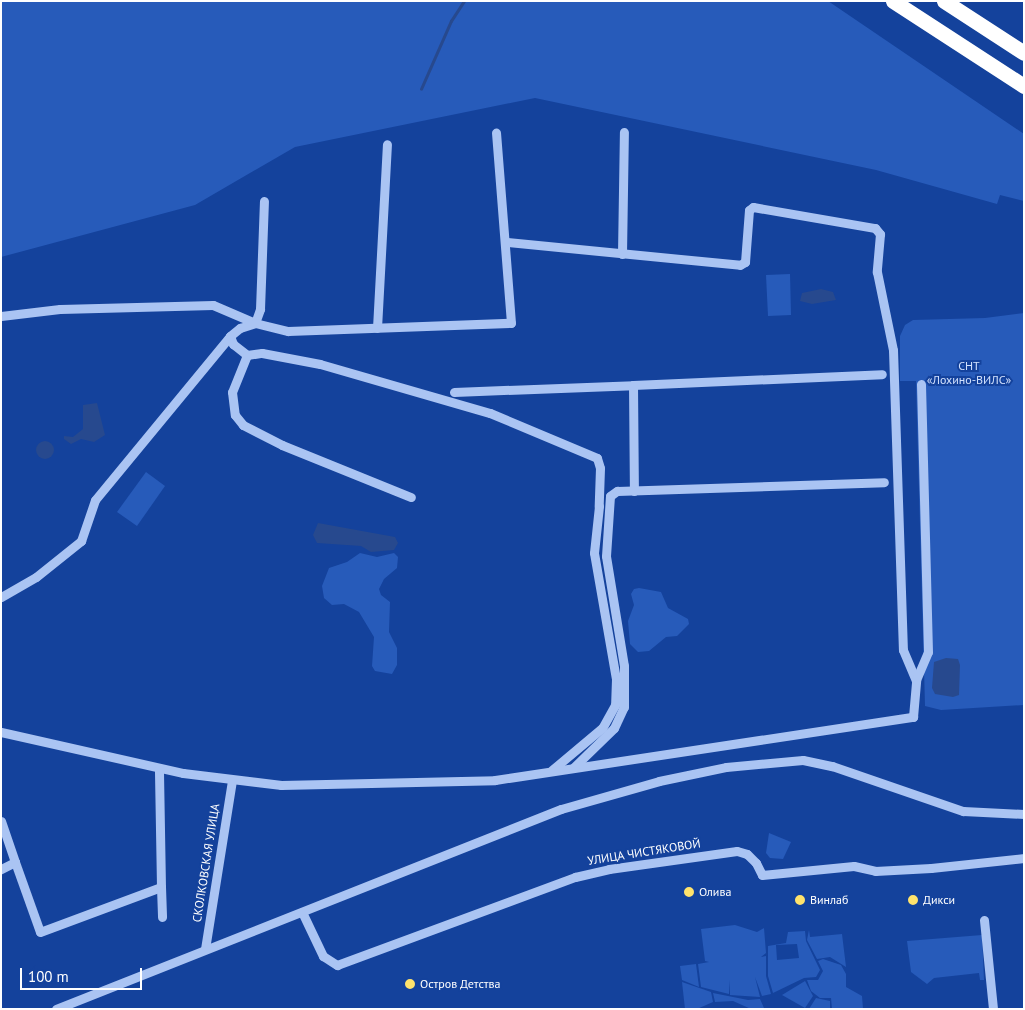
<!DOCTYPE html>
<meta charset="utf-8">
<style>
body{margin:0}
#map{position:relative;width:1025px;height:1010px;overflow:hidden;background:#14429c;font-family:"PT Sans",sans-serif}
div>[style]{position:absolute}
.green>*{inset:0;background:#275bba}
.water>*{inset:0;background:#27498e}
.round{border-radius:50%}
.stream>*{height:2.5px;margin:-1.25px;padding:0 1.25px;transform-origin:1.25px;border-radius:1.25px;background:#27498e}
.minor>*{height:9px;margin:-4.5px;padding:0 4.5px;transform-origin:4.5px;border-radius:4.5px;background:#aac4f3}
.highway>*{height:15px;margin:-7.5px;padding:0 7.5px;transform-origin:7.5px;border-radius:7.5px;background:#fff}
.dots>*{width:14px;height:14px;translate:-50% -50%;box-sizing:border-box;border:2px solid #14429c;border-radius:50%}
span{translate:-50% -50%;white-space:nowrap;text-align:center;line-height:1.15;-webkit-text-stroke:4px #14429c;paint-order:stroke}
.park-label{font-size:12px;color:#d2e1fd}
.street-label{font-size:12px;color:#fff}
.poi-label{font-size:12px;color:#fff}
.left{translate:0 -50%;text-align:left}
.frame{position:absolute;inset:0;border:2px solid #fff;pointer-events:none}
.scale{position:absolute;left:20px;top:968px;width:122px;height:22px;box-sizing:border-box;border:2px solid #fff;border-top:0;padding-left:6px;font-size:15px;line-height:18px;white-space:nowrap;color:#fff;-webkit-text-stroke:4px #14429c;paint-order:stroke}
</style>
<div id="map">
<div class="green">
<i style="clip-path:polygon(1px 1px,828px 1px,1024px 134px,1024px 201px,1000px 195px,997px 204px,876px 170px,535px 98px,295px 147px,195px 205px,1px 257px)"></i>
<i style="clip-path:polygon(790px 274px,791px 315px,768px 316px,766px 275px)"></i>
<i style="clip-path:polygon(1024px 313px,1024px 705px,941px 710px,925px 706px,916px 381px,900px 381px,900px 336px,905px 325px,913px 320px,985px 318px)"></i>
<i style="clip-path:polygon(146px 472px,165px 486px,137px 526px,117px 512px)"></i>
<i style="clip-path:polygon(360px 553px,377px 557px,394px 553px,398px 557px,397px 568px,384px 579px,379px 589px,381px 595px,390px 602px,389px 632px,397px 648px,397px 665px,392px 674px,375px 671px,372px 666px,374px 637px,359px 612px,344px 604px,332px 605px,324px 598px,322px 586px,329px 568px,347px 562px)"></i>
<i style="clip-path:polygon(639px 588px,661px 592px,668px 608px,688px 619px,689px 624px,677px 636px,666px 637px,649px 651px,638px 652px,630px 644px,628px 621px,634px 605px,631px 594px,634px 589px)"></i>
<i style="clip-path:polygon(769px 833px,791px 842px,783px 859px,770px 858px,766px 853px)"></i>
<i style="clip-path:polygon(735px 925px,757px 932px,764px 928px,766px 953px,761px 957px,766px 956px,766px 976px,771px 994px,762px 996px,755px 977px,760px 997px,730px 995px,730px 980px,729px 994px,701px 987px,698px 964px,709px 962px,705px 961px,701px 929px)"></i>
<i style="clip-path:polygon(809px 930px,810px 937px,842px 934px,846px 967px,830px 957px,817px 959px,807px 940px)"></i>
<i style="clip-path:polygon(evenodd,805px 931px,806px 941px,820px 970px,816px 977px,804px 978px,773px 993px,768px 976px,768px 946px,786px 943px,788px 932px,805px 931px,797px 944px,799px 958px,777px 960px,776px 945px,797px 944px)"></i>
<i style="clip-path:polygon(982px 935px,984px 980px,980px 980px,979px 973px,934px 978px,927px 984px,911px 972px,907px 941px)"></i>
<i style="clip-path:polygon(823px 959px,841px 965px,846px 974px,846px 987px,862px 996px,863px 1009px,832px 1009px,831px 998px,820px 998px,811px 991px,807px 980px,818px 980px,823px 971px,818px 961px)"></i>
<i style="clip-path:polygon(696px 964px,699px 987px,682px 980px,680px 966px)"></i>
<i style="clip-path:polygon(805px 981px,813px 996px,805px 1008px,782px 995px)"></i>
<i style="clip-path:polygon(682px 982px,711px 992px,713px 1002px,697px 1009px,685px 1009px)"></i>
<i style="clip-path:polygon(713px 993px,748px 1000px,760px 999px,764px 1008px,751px 1009px,733px 1001px,715px 1002px)"></i>
<i style="clip-path:polygon(816px 998px,830px 1001px,830px 1009px,809px 1009px)"></i>
</div>
<div class="water">
<i style="clip-path:polygon(821px 289px,833px 292px,836px 300px,812px 304px,800px 301px,802px 293px)"></i>
<i style="clip-path:polygon(97px 403px,105px 435px,94px 442px,81px 439px,71px 444px,64px 439px,64px 436px,73px 437px,83px 429px,83px 405px)"></i>
<i class="round" style="left:36px;top:441px;width:18px;height:18px"></i>
<i style="clip-path:polygon(318px 523px,395px 537px,398px 543px,394px 550px,371px 552px,361px 546px,317px 543px,313px 535px)"></i>
<i style="clip-path:polygon(946px 658px,958px 659px,960px 665px,959px 695px,953px 697px,935px 694px,932px 688px,934px 662px)"></i>
</div>
<div class="stream">
<i style="left:421px;top:89px;width:74px;rotate:-66.2deg"></i>
<i style="left:451px;top:21px;width:24px;rotate:-57deg"></i>
</div>
<div class="minor">
<i style="left:507px;top:242px;width:234px;rotate:5.6deg"></i>
<i style="left:740px;top:265px;width:6px;rotate:-31deg"></i>
<i style="left:745px;top:262px;width:52px;rotate:-85.6deg"></i>
<i style="left:749px;top:210px;width:5px;rotate:-37deg"></i>
<i style="left:753px;top:207px;width:124px;rotate:9.8deg"></i>
<i style="left:875px;top:228px;width:8px;rotate:50deg"></i>
<i style="left:880px;top:234px;width:38px;rotate:95deg"></i>
<i style="left:877px;top:272px;width:80px;rotate:78.4deg"></i>
<i style="left:893px;top:350px;width:300px;rotate:88.1deg"></i>
<i style="left:903px;top:650px;width:33px;rotate:67deg"></i>
<i style="left:622px;top:254px;width:122px;rotate:-89.1deg"></i>
<i style="left:1px;top:316px;width:59px;rotate:-6.8deg"></i>
<i style="left:60px;top:309px;width:153px;rotate:-1.5deg"></i>
<i style="left:213px;top:305px;width:46px;rotate:23.2deg"></i>
<i style="left:255px;top:323px;width:15px;rotate:-70deg"></i>
<i style="left:260px;top:309px;width:108px;rotate:-87.9deg"></i>
<i style="left:377px;top:328px;width:184px;rotate:-86.9deg"></i>
<i style="left:230px;top:336px;width:9px;rotate:69deg"></i>
<i style="left:233px;top:344px;width:18px;rotate:38deg"></i>
<i style="left:247px;top:355px;width:15px;rotate:-8deg"></i>
<i style="left:262px;top:353px;width:59px;rotate:10.7deg"></i>
<i style="left:320px;top:364px;width:177px;rotate:16.1deg"></i>
<i style="left:490px;top:413px;width:116px;rotate:22.8deg"></i>
<i style="left:597px;top:458px;width:10px;rotate:73deg"></i>
<i style="left:600px;top:468px;width:38px;rotate:92deg"></i>
<i style="left:599px;top:506px;width:47px;rotate:96.1deg"></i>
<i style="left:594px;top:553px;width:128px;rotate:80.1deg"></i>
<i style="left:616px;top:679px;width:26px;rotate:92deg"></i>
<i style="left:615px;top:705px;width:26px;rotate:119deg"></i>
<i style="left:602px;top:728px;width:65px;rotate:140deg"></i>
<i style="left:247px;top:355px;width:40px;rotate:112deg"></i>
<i style="left:232px;top:392px;width:23px;rotate:83deg"></i>
<i style="left:235px;top:415px;width:13px;rotate:51deg"></i>
<i style="left:243px;top:425px;width:44px;rotate:27.1deg"></i>
<i style="left:282px;top:445px;width:139px;rotate:22deg"></i>
<i style="left:633px;top:385px;width:249px;rotate:-2.5deg"></i>
<i style="left:454px;top:392px;width:179px;rotate:-2.2deg"></i>
<i style="left:633px;top:385px;width:106px;rotate:89.5deg"></i>
<i style="left:1px;top:597px;width:40px;rotate:-29.7deg"></i>
<i style="left:36px;top:577px;width:58px;rotate:-38.7deg"></i>
<i style="left:81px;top:541px;width:43px;rotate:-71.1deg"></i>
<i style="left:95px;top:500px;width:212px;rotate:-50.5deg"></i>
<i style="left:230px;top:336px;width:13px;rotate:-39deg"></i>
<i style="left:240px;top:328px;width:16px;rotate:-18deg"></i>
<i style="left:255px;top:323px;width:34px;rotate:14deg"></i>
<i style="left:288px;top:331px;width:223px;rotate:-2.1deg"></i>
<i style="left:511px;top:323px;width:191px;rotate:-94.5deg"></i>
<i style="left:1px;top:732px;width:187px;rotate:12.7deg"></i>
<i style="left:183px;top:773px;width:99px;rotate:7deg"></i>
<i style="left:281px;top:785px;width:214px;rotate:-1.3deg"></i>
<i style="left:495px;top:780px;width:423px;rotate:-8.6deg"></i>
<i style="left:913px;top:717px;width:37px;rotate:-85deg"></i>
<i style="left:916px;top:680px;width:30px;rotate:-67deg"></i>
<i style="left:928px;top:652px;width:268px;rotate:-91.5deg"></i>
<i style="left:573px;top:768px;width:57px;rotate:-44.3deg"></i>
<i style="left:614px;top:728px;width:23px;rotate:-65deg"></i>
<i style="left:624px;top:707px;width:41px;rotate:-90deg"></i>
<i style="left:624px;top:666px;width:111px;rotate:-99.3deg"></i>
<i style="left:606px;top:556px;width:60px;rotate:-86.2deg"></i>
<i style="left:610px;top:496px;width:9px;rotate:-36deg"></i>
<i style="left:617px;top:491px;width:267px;rotate:-1.9deg"></i>
<i style="left:1px;top:821px;width:43px;rotate:71.1deg"></i>
<i style="left:15px;top:862px;width:16px;rotate:153deg"></i>
<i style="left:15px;top:862px;width:74px;rotate:70.3deg"></i>
<i style="left:40px;top:932px;width:129px;rotate:-20.4deg"></i>
<i style="left:161px;top:887px;width:119px;rotate:-91deg"></i>
<i style="left:161px;top:887px;width:30px;rotate:88deg"></i>
<i style="left:302px;top:912px;width:49px;rotate:64.5deg"></i>
<i style="left:323px;top:956px;width:17px;rotate:33deg"></i>
<i style="left:337px;top:965px;width:254px;rotate:-20.3deg"></i>
<i style="left:575px;top:877px;width:35px;rotate:-13deg"></i>
<i style="left:609px;top:869px;width:129px;rotate:-8deg"></i>
<i style="left:737px;top:851px;width:10px;rotate:17deg"></i>
<i style="left:747px;top:854px;width:13px;rotate:45deg"></i>
<i style="left:756px;top:863px;width:13px;rotate:63deg"></i>
<i style="left:762px;top:875px;width:92px;rotate:-5.6deg"></i>
<i style="left:854px;top:866px;width:22px;rotate:13deg"></i>
<i style="left:875px;top:871px;width:56px;rotate:-3.1deg"></i>
<i style="left:931px;top:868px;width:94px;rotate:-6.1deg"></i>
<i style="left:984px;top:920px;width:89px;rotate:84.2deg"></i>
<i style="left:205px;top:949px;width:170px;rotate:-80.9deg"></i>
<i style="left:56px;top:1009px;width:543px;rotate:-21.61deg"></i>
<i style="left:561px;top:809px;width:102px;rotate:-15.9deg"></i>
<i style="left:659px;top:781px;width:68px;rotate:-11.8deg"></i>
<i style="left:726px;top:767px;width:77px;rotate:-5.2deg"></i>
<i style="left:803px;top:760px;width:30px;rotate:12deg"></i>
<i style="left:832px;top:766px;width:139px;rotate:19deg"></i>
<i style="left:963px;top:811px;width:61px;rotate:2.8deg"></i>
</div>
<div class="highway">
<i style="left:893px;top:1px;width:156px;rotate:33deg"></i>
<i style="left:944px;top:1px;width:95px;rotate:33deg"></i>
</div>
<div class="dots">
<i style="left:689px;top:892px;background:#ffe36c"></i>
<i style="left:800px;top:900px;background:#ffe36c"></i>
<i style="left:913px;top:900px;background:#ffe36c"></i>
<i style="left:410px;top:984px;background:#ffe36c"></i>
</div>
<div class="park-label">
<span style="left:969px;top:373px">СНТ<br>«Лохино-ВИЛС»</span>
</div>
<div class="street-label">
<span style="left:644px;top:852px;rotate:-9deg">УЛИЦА ЧИСТЯКОВОЙ</span>
<span style="left:206px;top:863px;rotate:-81deg">СКОЛКОВСКАЯ УЛИЦА</span>
</div>
<div class="poi-label">
<span class="left" style="left:699px;top:892px">Олива</span>
<span class="left" style="left:810px;top:900px">Винлаб</span>
<span class="left" style="left:923px;top:900px">Дикси</span>
<span class="left" style="left:420px;top:984px">Остров Детства</span>
</div>
<div class="frame"></div>
<div class="scale">100 m</div>
</div>
